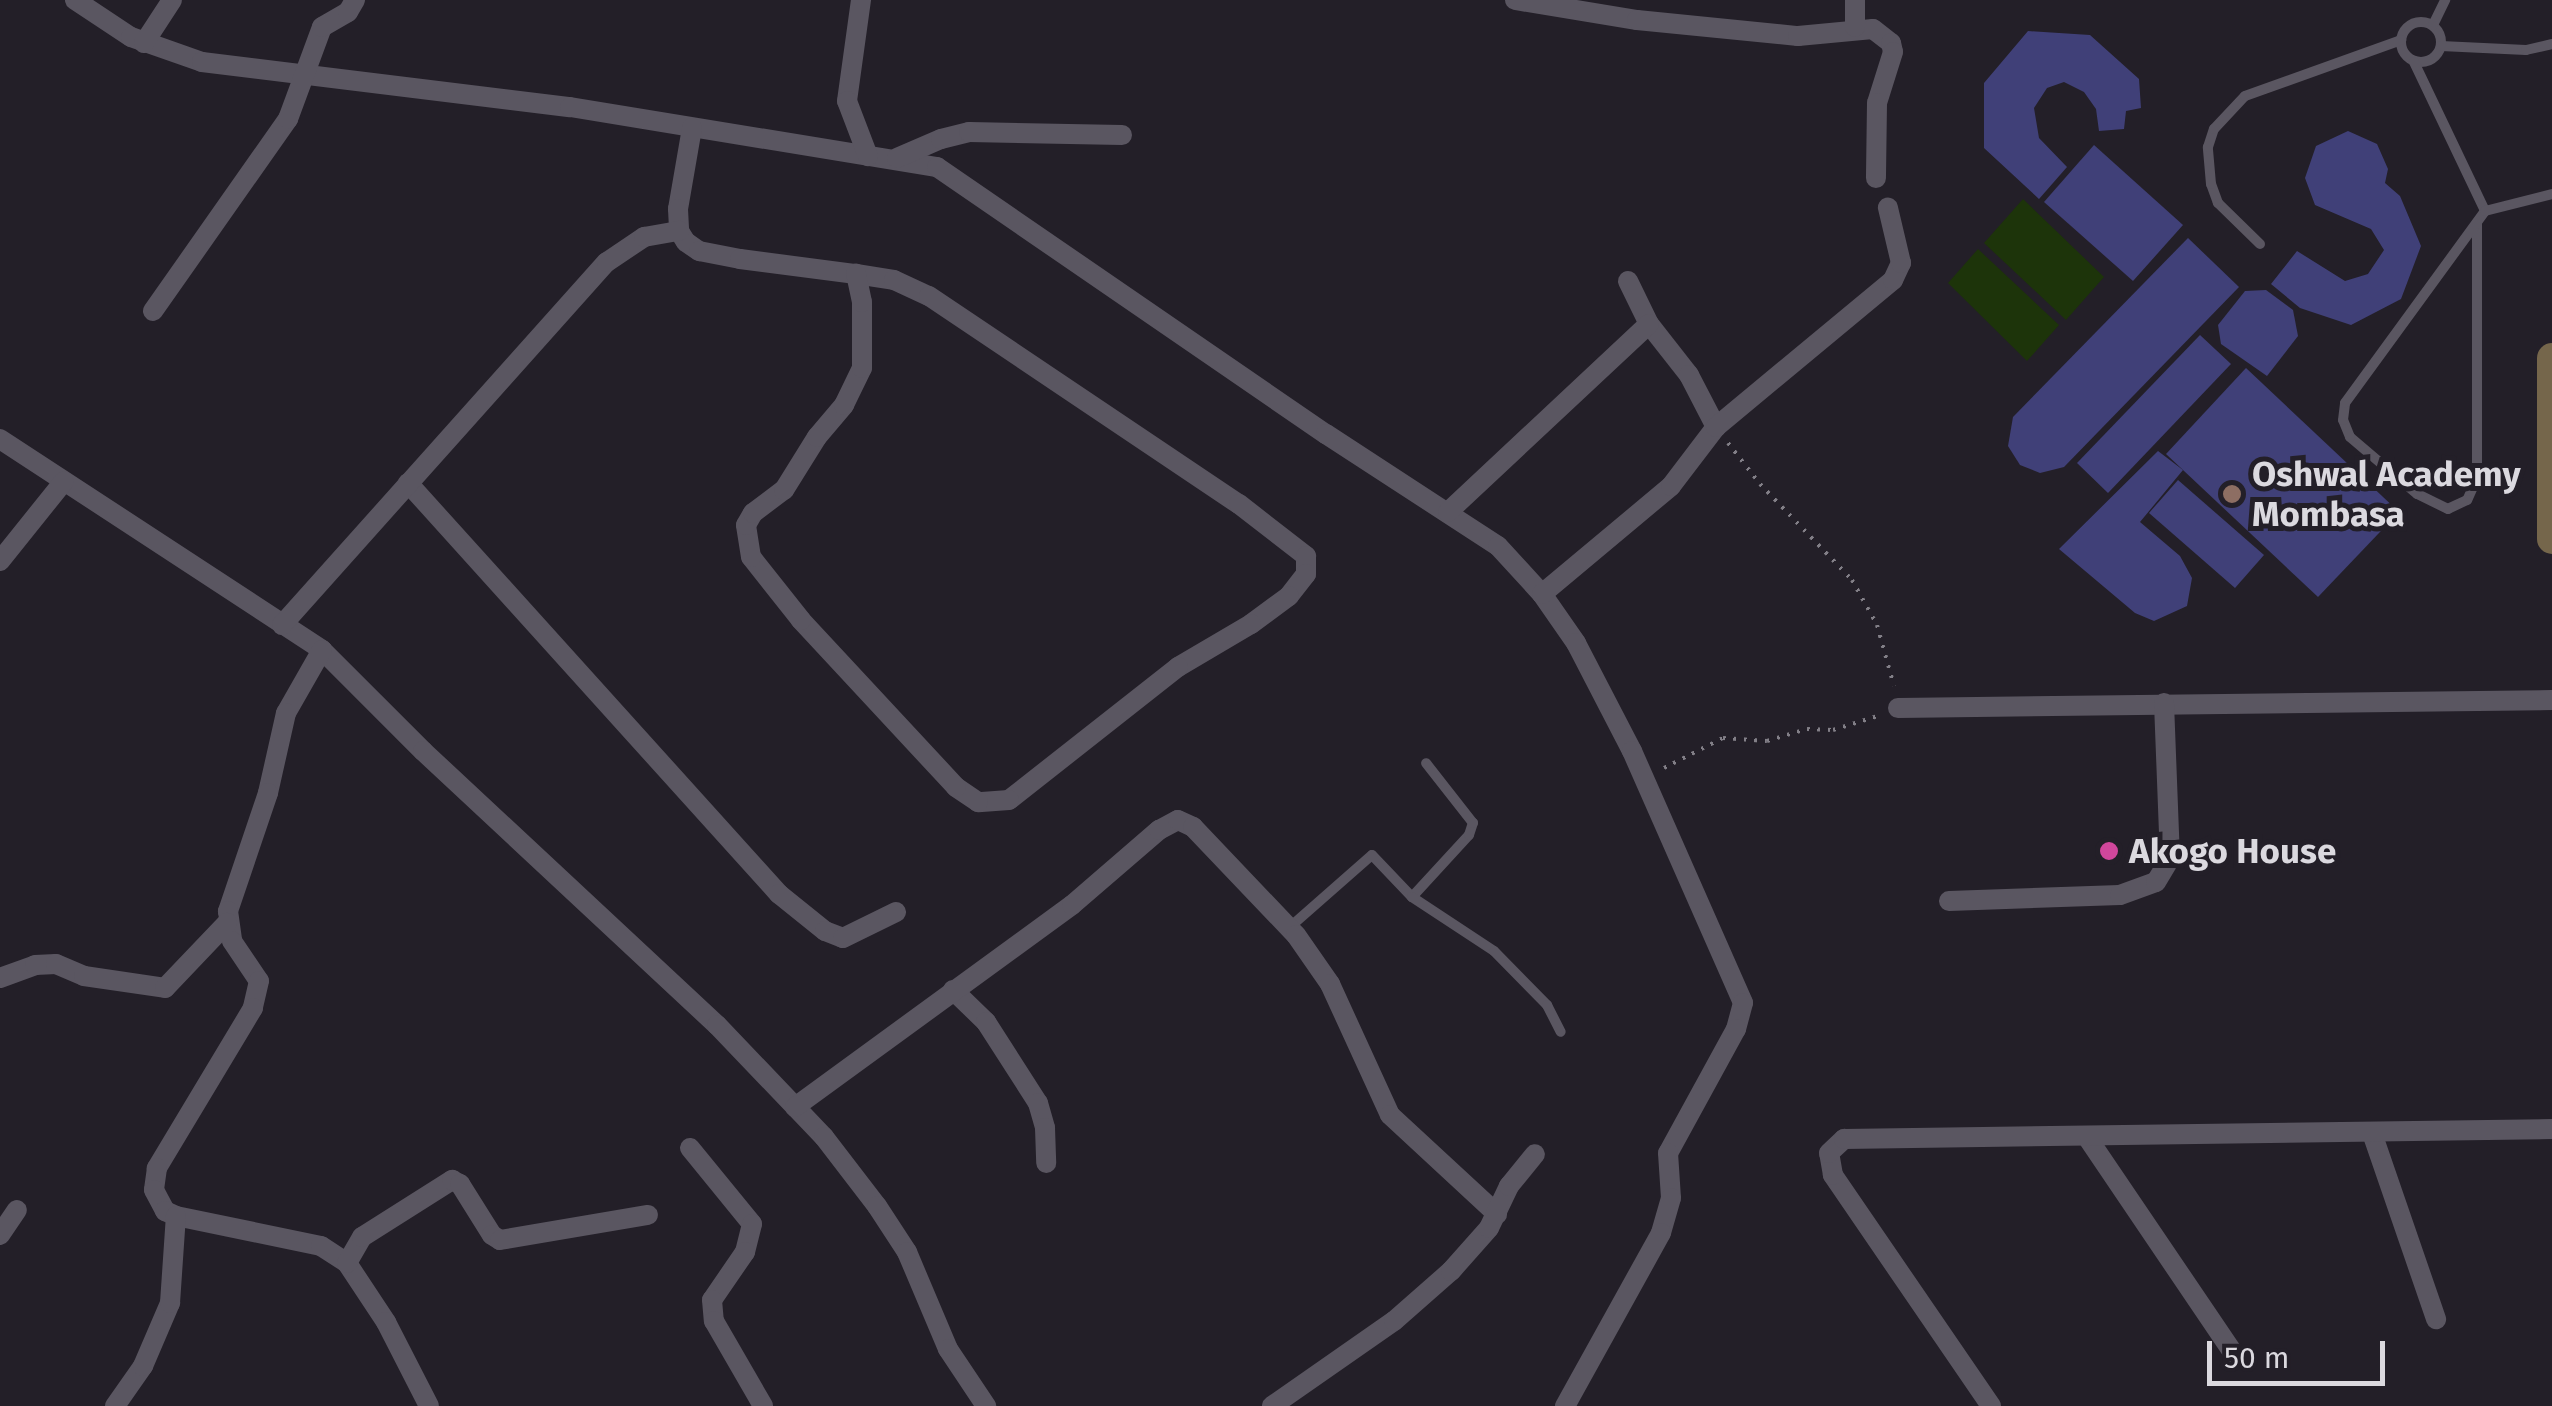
<!DOCTYPE html>
<style>
body{margin:0}
#map{position:relative;width:2552px;height:1406px;overflow:hidden;background:#231f28;font-family:"Fira Sans",sans-serif}
div>[style]{position:absolute}
.green>*{inset:0;background:#1d340a}
.building>*{inset:0;background:#404078}
.path>*{height:4px;margin-top:-2px;transform-origin:0;background:repeating-linear-gradient(90deg,#827f87 0 2.5px,transparent 0 10.5px)}
.lane>*{height:10px;margin:-5px;padding:0 5px;transform-origin:5px;border-radius:5px;background:#5a5661}
.lane>.ring{margin:-5px;padding:0;box-sizing:content-box;background:none;border:10px solid #5a5661;border-radius:50%}
.street>*{height:20px;margin:-10px;padding:0 10px;transform-origin:10px;border-radius:10px;background:#5a5661}
.secondary>*{height:30px;margin:-15px;padding:0 15px;transform-origin:15px;border-radius:15px;background:#75664b}
.dots>*{width:28px;height:28px;translate:-50% -50%;box-sizing:border-box;border:5px solid #231f28;border-radius:50%}
span{translate:-50% -50%;white-space:nowrap;text-align:center;line-height:1.15;-webkit-text-stroke:10px #231f28;paint-order:stroke}
.poi-label{font-size:35px;color:#dbd9df;font-weight:700}
.left{translate:0 -50%;text-align:left}
.scale{position:absolute;left:2207px;top:1341px;width:178px;height:45px;box-sizing:border-box;border:5px solid #dbd9df;border-top:0;padding-left:12px;font-size:30px;line-height:35px;white-space:nowrap;color:#dbd9df;-webkit-text-stroke:8px #231f28;paint-order:stroke}
</style>
<div id="map">
<div class="green">
<i style="clip-path:polygon(2023px 199px,2104px 277px,2066px 320px,1984px 243px)"></i>
<i style="clip-path:polygon(1978px 249px,2059px 325px,2027px 361px,1948px 283px)"></i>
</div>
<div class="building">
<i style="clip-path:polygon(2028px 31px,2090px 35px,2139px 79px,2141px 108px,2126px 111px,2124px 129px,2099px 131px,2096px 109px,2084px 92px,2064px 82px,2047px 88px,2034px 108px,2039px 138px,2067px 167px,2039px 199px,1984px 148px,1984px 83px)"></i>
<i style="clip-path:polygon(2348px 131px,2377px 144px,2388px 169px,2385px 183px,2400px 196px,2421px 246px,2401px 299px,2351px 325px,2300px 308px,2271px 284px,2297px 251px,2345px 281px,2368px 274px,2384px 250px,2371px 229px,2315px 205px,2305px 178px,2316px 146px)"></i>
<i style="clip-path:polygon(2094px 145px,2183px 225px,2133px 281px,2044px 202px)"></i>
<i style="clip-path:polygon(2188px 238px,2239px 287px,2064px 467px,2040px 473px,2020px 465px,2008px 446px,2013px 417px)"></i>
<i style="clip-path:polygon(2266px 290px,2293px 310px,2298px 336px,2267px 376px,2221px 344px,2218px 325px,2245px 291px)"></i>
<i style="clip-path:polygon(2200px 335px,2231px 364px,2108px 493px,2077px 463px)"></i>
<i style="clip-path:polygon(2246px 368px,2399px 512px,2318px 597px,2166px 454px)"></i>
<i style="clip-path:polygon(2158px 451px,2183px 470px,2140px 522px,2180px 556px,2192px 578px,2187px 606px,2154px 621px,2135px 613px,2059px 549px)"></i>
<i style="clip-path:polygon(2178px 480px,2264px 555px,2235px 588px,2149px 513px)"></i>
</div>
<div class="path">
<i style="left:1728px;top:443px;width:52px;rotate:52deg"></i>
<i style="left:1760px;top:484px;width:133px;rotate:46.2deg"></i>
<i style="left:1852px;top:580px;width:51px;rotate:60.9deg"></i>
<i style="left:1877px;top:625px;width:63px;rotate:74.4deg"></i>
<i style="left:1664px;top:768px;width:66px;rotate:-27deg"></i>
<i style="left:1723px;top:738px;width:44px;rotate:3.9deg"></i>
<i style="left:1767px;top:741px;width:42px;rotate:-16.7deg"></i>
<i style="left:1807px;top:729px;width:26px;rotate:2deg"></i>
<i style="left:1833px;top:730px;width:47px;rotate:-17.3deg"></i>
</div>
<div class="lane">
<i class="ring" style="left:2401px;top:22px;width:30px;height:30px"></i>
<i style="left:2433px;top:25px;width:28px;rotate:-64deg"></i>
<i style="left:2441px;top:46px;width:85px;rotate:2.7deg"></i>
<i style="left:2526px;top:50px;width:27px;rotate:-13deg"></i>
<i style="left:2414px;top:62px;width:165px;rotate:64.5deg"></i>
<i style="left:2477px;top:223px;width:255px;rotate:90deg"></i>
<i style="left:2477px;top:478px;width:24px;rotate:114deg"></i>
<i style="left:2467px;top:500px;width:21px;rotate:155deg"></i>
<i style="left:2448px;top:509px;width:34px;rotate:-154deg"></i>
<i style="left:2417px;top:494px;width:88px;rotate:-139.6deg"></i>
<i style="left:2350px;top:437px;width:18px;rotate:-112deg"></i>
<i style="left:2343px;top:420px;width:17px;rotate:-83deg"></i>
<i style="left:2345px;top:403px;width:238px;rotate:-53.9deg"></i>
<i style="left:2485px;top:211px;width:69px;rotate:-14.2deg"></i>
<i style="left:2260px;top:244px;width:59px;rotate:-135.7deg"></i>
<i style="left:2218px;top:203px;width:20px;rotate:-110deg"></i>
<i style="left:2211px;top:184px;width:37px;rotate:-95deg"></i>
<i style="left:2208px;top:147px;width:19px;rotate:-72deg"></i>
<i style="left:2214px;top:129px;width:45px;rotate:-46.8deg"></i>
<i style="left:2245px;top:96px;width:166px;rotate:-19.7deg"></i>
<i style="left:1412px;top:897px;width:84px;rotate:-47.4deg"></i>
<i style="left:1469px;top:835px;width:13px;rotate:-72deg"></i>
<i style="left:1473px;top:823px;width:76px;rotate:-128.1deg"></i>
<i style="left:1290px;top:927px;width:109px;rotate:-41.3deg"></i>
<i style="left:1372px;top:855px;width:58px;rotate:46.4deg"></i>
<i style="left:1412px;top:897px;width:98px;rotate:33.4deg"></i>
<i style="left:1494px;top:951px;width:76px;rotate:45.5deg"></i>
<i style="left:1547px;top:1005px;width:30px;rotate:63deg"></i>
</div>
<div class="street">
<i style="left:75px;top:0;width:67px;rotate:33.5deg"></i>
<i style="left:131px;top:37px;width:75px;rotate:19.4deg"></i>
<i style="left:202px;top:62px;width:371px;rotate:7deg"></i>
<i style="left:570px;top:107px;width:372px;rotate:9.3deg"></i>
<i style="left:937px;top:167px;width:472px;rotate:34.5deg"></i>
<i style="left:1326px;top:434px;width:205px;rotate:33.1deg"></i>
<i style="left:1498px;top:546px;width:65px;rotate:47.5deg"></i>
<i style="left:1542px;top:594px;width:60px;rotate:55.2deg"></i>
<i style="left:1576px;top:643px;width:122px;rotate:62.6deg"></i>
<i style="left:1632px;top:751px;width:275px;rotate:66.2deg"></i>
<i style="left:1743px;top:1003px;width:27px;rotate:105deg"></i>
<i style="left:1736px;top:1029px;width:141px;rotate:118.7deg"></i>
<i style="left:1668px;top:1153px;width:45px;rotate:86.2deg"></i>
<i style="left:1671px;top:1198px;width:36px;rotate:106deg"></i>
<i style="left:1661px;top:1233px;width:198px;rotate:119deg"></i>
<i style="left:861px;top:0;width:102px;rotate:97.9deg"></i>
<i style="left:847px;top:101px;width:59px;rotate:69.1deg"></i>
<i style="left:1515px;top:0;width:124px;rotate:9.3deg"></i>
<i style="left:1637px;top:20px;width:162px;rotate:5.7deg"></i>
<i style="left:1798px;top:36px;width:75px;rotate:-5.3deg"></i>
<i style="left:1873px;top:29px;width:23px;rotate:38deg"></i>
<i style="left:1891px;top:43px;width:9px;rotate:77deg"></i>
<i style="left:1893px;top:52px;width:53px;rotate:107.4deg"></i>
<i style="left:1877px;top:103px;width:75px;rotate:90.8deg"></i>
<i style="left:1855px;top:0;width:27px;rotate:90deg"></i>
<i style="left:144px;top:43px;width:51px;rotate:-56.9deg"></i>
<i style="left:692px;top:128px;width:82px;rotate:99.8deg"></i>
<i style="left:678px;top:209px;width:22px;rotate:87deg"></i>
<i style="left:679px;top:231px;width:13px;rotate:58deg"></i>
<i style="left:686px;top:242px;width:16px;rotate:35deg"></i>
<i style="left:699px;top:251px;width:42px;rotate:11deg"></i>
<i style="left:740px;top:259px;width:117px;rotate:7.4deg"></i>
<i style="left:856px;top:274px;width:38px;rotate:9deg"></i>
<i style="left:894px;top:280px;width:38px;rotate:25deg"></i>
<i style="left:929px;top:296px;width:373px;rotate:33.9deg"></i>
<i style="left:1239px;top:504px;width:85px;rotate:37.8deg"></i>
<i style="left:1306px;top:556px;width:18px;rotate:90deg"></i>
<i style="left:1306px;top:574px;width:28px;rotate:128deg"></i>
<i style="left:1289px;top:596px;width:47px;rotate:143.6deg"></i>
<i style="left:1251px;top:624px;width:85px;rotate:149.5deg"></i>
<i style="left:1178px;top:667px;width:215px;rotate:141.8deg"></i>
<i style="left:1009px;top:800px;width:31px;rotate:176deg"></i>
<i style="left:978px;top:802px;width:27px;rotate:-146deg"></i>
<i style="left:956px;top:787px;width:228px;rotate:-132.9deg"></i>
<i style="left:801px;top:620px;width:80px;rotate:-128.4deg"></i>
<i style="left:751px;top:557px;width:32px;rotate:-99deg"></i>
<i style="left:746px;top:525px;width:14px;rotate:-60deg"></i>
<i style="left:753px;top:513px;width:39px;rotate:-37deg"></i>
<i style="left:784px;top:490px;width:62px;rotate:-58.1deg"></i>
<i style="left:817px;top:437px;width:42px;rotate:-49.8deg"></i>
<i style="left:844px;top:405px;width:41px;rotate:-64.1deg"></i>
<i style="left:862px;top:368px;width:66px;rotate:-90deg"></i>
<i style="left:862px;top:302px;width:29px;rotate:-102deg"></i>
<i style="left:897px;top:158px;width:48px;rotate:-23.4deg"></i>
<i style="left:941px;top:139px;width:29px;rotate:-14deg"></i>
<i style="left:969px;top:132px;width:153px;rotate:1.1deg"></i>
<i style="left:1628px;top:281px;width:48px;rotate:64deg"></i>
<i style="left:1649px;top:324px;width:65px;rotate:51.9deg"></i>
<i style="left:1689px;top:375px;width:59px;rotate:62.6deg"></i>
<i style="left:153px;top:311px;width:235px;rotate:-54.9deg"></i>
<i style="left:288px;top:119px;width:98px;rotate:-69.7deg"></i>
<i style="left:322px;top:27px;width:30px;rotate:-30deg"></i>
<i style="left:348px;top:12px;width:14px;rotate:-60deg"></i>
<i style="left:0;top:439px;width:385px;rotate:33.2deg"></i>
<i style="left:322px;top:650px;width:143px;rotate:45deg"></i>
<i style="left:423px;top:751px;width:402px;rotate:43deg"></i>
<i style="left:717px;top:1025px;width:155px;rotate:46.3deg"></i>
<i style="left:824px;top:1137px;width:87px;rotate:52.5deg"></i>
<i style="left:877px;top:1206px;width:55px;rotate:56.9deg"></i>
<i style="left:907px;top:1252px;width:105px;rotate:67.1deg"></i>
<i style="left:948px;top:1349px;width:69px;rotate:56.3deg"></i>
<i style="left:408px;top:483px;width:554px;rotate:47.93deg"></i>
<i style="left:779px;top:894px;width:59px;rotate:38.8deg"></i>
<i style="left:825px;top:931px;width:19px;rotate:21deg"></i>
<i style="left:843px;top:938px;width:59px;rotate:-26.1deg"></i>
<i style="left:1448px;top:512px;width:275px;rotate:-43.1deg"></i>
<i style="left:0;top:561px;width:102px;rotate:-51.3deg"></i>
<i style="left:1542px;top:594px;width:168px;rotate:-39.9deg"></i>
<i style="left:1671px;top:486px;width:74px;rotate:-52.7deg"></i>
<i style="left:1716px;top:427px;width:230px;rotate:-39.7deg"></i>
<i style="left:1893px;top:280px;width:19px;rotate:-65deg"></i>
<i style="left:1901px;top:263px;width:57px;rotate:-103.3deg"></i>
<i style="left:282px;top:625px;width:487px;rotate:-48.2deg"></i>
<i style="left:607px;top:262px;width:45px;rotate:-34deg"></i>
<i style="left:644px;top:237px;width:36px;rotate:-10deg"></i>
<i style="left:322px;top:650px;width:73px;rotate:119.7deg"></i>
<i style="left:286px;top:713px;width:82px;rotate:102.7deg"></i>
<i style="left:268px;top:793px;width:125px;rotate:108.7deg"></i>
<i style="left:228px;top:911px;width:30px;rotate:82deg"></i>
<i style="left:232px;top:941px;width:48px;rotate:56deg"></i>
<i style="left:259px;top:981px;width:28px;rotate:103deg"></i>
<i style="left:253px;top:1008px;width:187px;rotate:121deg"></i>
<i style="left:157px;top:1168px;width:22px;rotate:98deg"></i>
<i style="left:154px;top:1190px;width:24px;rotate:62deg"></i>
<i style="left:165px;top:1211px;width:12px;rotate:24deg"></i>
<i style="left:176px;top:1216px;width:148px;rotate:11.7deg"></i>
<i style="left:321px;top:1246px;width:31px;rotate:33deg"></i>
<i style="left:347px;top:1263px;width:71px;rotate:56.5deg"></i>
<i style="left:386px;top:1322px;width:94px;rotate:62.9deg"></i>
<i style="left:1898px;top:708px;width:654px;rotate:-0.7deg"></i>
<i style="left:1949px;top:901px;width:171px;rotate:-2deg"></i>
<i style="left:2120px;top:895px;width:38px;rotate:-20deg"></i>
<i style="left:2156px;top:882px;width:27px;rotate:-59deg"></i>
<i style="left:2170px;top:859px;width:156px;rotate:-92.2deg"></i>
<i style="left:0;top:978px;width:37px;rotate:-20deg"></i>
<i style="left:35px;top:965px;width:21px;rotate:-3deg"></i>
<i style="left:56px;top:964px;width:30px;rotate:23deg"></i>
<i style="left:84px;top:976px;width:82px;rotate:8.4deg"></i>
<i style="left:165px;top:988px;width:90px;rotate:-46.4deg"></i>
<i style="left:953px;top:990px;width:46px;rotate:44.1deg"></i>
<i style="left:986px;top:1022px;width:96px;rotate:57.3deg"></i>
<i style="left:1038px;top:1103px;width:26px;rotate:74deg"></i>
<i style="left:1045px;top:1128px;width:35px;rotate:88deg"></i>
<i style="left:795px;top:1107px;width:343px;rotate:-36.1deg"></i>
<i style="left:1072px;top:905px;width:115px;rotate:-40.8deg"></i>
<i style="left:1159px;top:830px;width:21px;rotate:-28deg"></i>
<i style="left:1178px;top:820px;width:17px;rotate:25deg"></i>
<i style="left:1193px;top:827px;width:149px;rotate:46.4deg"></i>
<i style="left:1296px;top:935px;width:60px;rotate:55.2deg"></i>
<i style="left:1330px;top:984px;width:144px;rotate:65.4deg"></i>
<i style="left:1390px;top:1115px;width:146px;rotate:42.8deg"></i>
<i style="left:2372px;top:1133px;width:197px;rotate:71deg"></i>
<i style="left:2087px;top:1137px;width:261px;rotate:55.9deg"></i>
<i style="left:690px;top:1148px;width:98px;rotate:50.8deg"></i>
<i style="left:752px;top:1224px;width:29px;rotate:104deg"></i>
<i style="left:745px;top:1252px;width:58px;rotate:124.5deg"></i>
<i style="left:712px;top:1300px;width:21px;rotate:85deg"></i>
<i style="left:714px;top:1321px;width:98px;rotate:60deg"></i>
<i style="left:0;top:1235px;width:30px;rotate:-56deg"></i>
<i style="left:347px;top:1263px;width:30px;rotate:-60deg"></i>
<i style="left:362px;top:1237px;width:107px;rotate:-32.3deg"></i>
<i style="left:452px;top:1180px;width:9px;rotate:27deg"></i>
<i style="left:460px;top:1184px;width:60px;rotate:57.9deg"></i>
<i style="left:492px;top:1235px;width:9px;rotate:32deg"></i>
<i style="left:500px;top:1240px;width:150px;rotate:-9.6deg"></i>
<i style="left:115px;top:1406px;width:49px;rotate:-55deg"></i>
<i style="left:143px;top:1366px;width:69px;rotate:-66.8deg"></i>
<i style="left:170px;top:1303px;width:87px;rotate:-86.1deg"></i>
<i style="left:1272px;top:1406px;width:149px;rotate:-34.9deg"></i>
<i style="left:1394px;top:1321px;width:76px;rotate:-41.3deg"></i>
<i style="left:1451px;top:1271px;width:57px;rotate:-48.5deg"></i>
<i style="left:1489px;top:1228px;width:47px;rotate:-64.5deg"></i>
<i style="left:1509px;top:1186px;width:41px;rotate:-50.9deg"></i>
<i style="left:1991px;top:1406px;width:280px;rotate:-124.4deg"></i>
<i style="left:1833px;top:1175px;width:22px;rotate:-100deg"></i>
<i style="left:1829px;top:1153px;width:21px;rotate:-43deg"></i>
<i style="left:1844px;top:1139px;width:708px;rotate:-0.81deg"></i>
</div>
<div class="secondary">
<i style="left:2552px;top:358px;width:181px;rotate:90deg"></i>
</div>
<div class="dots">
<i style="left:2232px;top:494px;background:#8d6e63"></i>
<i style="left:2109px;top:851px;background:#d1479c"></i>
</div>
<div class="poi-label">
<span class="left" style="left:2252px;top:494px">Oshwal Academy<br>Mombasa</span>
<span class="left" style="left:2129px;top:851px">Akogo House</span>
</div>
<div class="scale">50 m</div>
</div>
